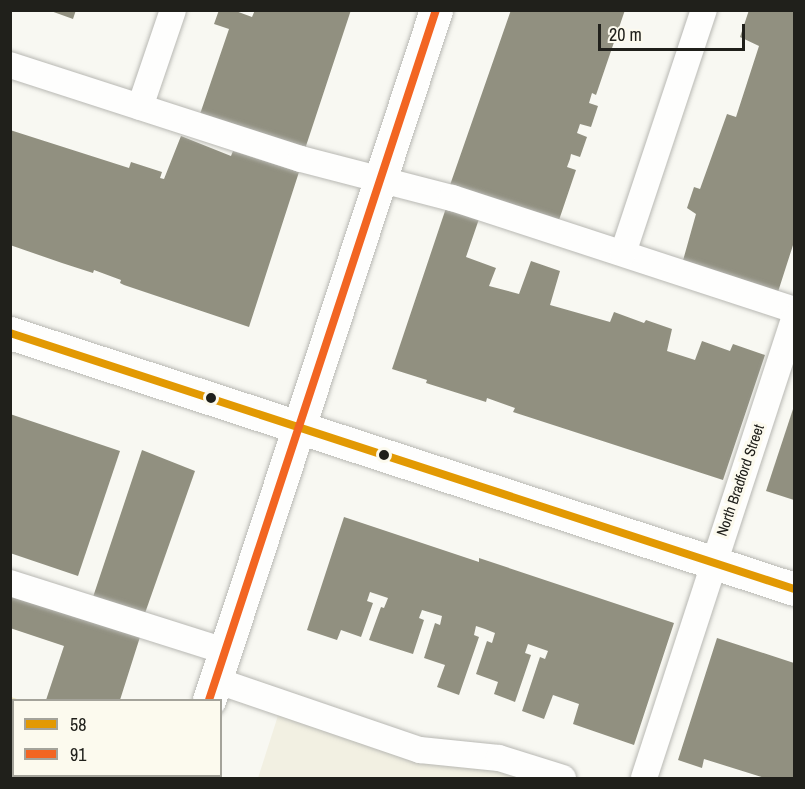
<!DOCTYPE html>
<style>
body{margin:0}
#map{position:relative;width:805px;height:789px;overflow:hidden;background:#f8f8f2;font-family:"Archivo Narrow",sans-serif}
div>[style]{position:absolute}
.built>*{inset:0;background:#f2f0e2}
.green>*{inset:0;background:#ece6c0}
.building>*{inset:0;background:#919080}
.roads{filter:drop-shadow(0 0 2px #b8b8b3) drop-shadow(0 0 2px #b8b8b3)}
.lane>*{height:26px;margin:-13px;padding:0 13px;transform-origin:13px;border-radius:13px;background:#fefefd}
.street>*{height:33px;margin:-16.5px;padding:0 16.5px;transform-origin:16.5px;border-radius:16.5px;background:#fefefd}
.secondary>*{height:33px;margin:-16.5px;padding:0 16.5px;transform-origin:16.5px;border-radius:16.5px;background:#fefefd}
.bus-1>*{height:8px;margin:-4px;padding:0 4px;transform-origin:4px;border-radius:4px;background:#e29903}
.bus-2>*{height:8px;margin:-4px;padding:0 4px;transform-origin:4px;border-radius:4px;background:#f26522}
.dots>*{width:16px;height:16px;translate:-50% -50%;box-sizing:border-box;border:3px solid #fcfaee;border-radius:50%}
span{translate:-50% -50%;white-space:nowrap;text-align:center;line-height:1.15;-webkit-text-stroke:6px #fcfaee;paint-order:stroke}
.street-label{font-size:15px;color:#20201b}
.frame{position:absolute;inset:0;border:12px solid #20201b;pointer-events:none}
.legend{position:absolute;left:12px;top:699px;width:210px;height:78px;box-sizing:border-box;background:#fcfaee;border:2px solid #a4a39a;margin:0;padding:8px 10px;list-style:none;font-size:18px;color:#20201b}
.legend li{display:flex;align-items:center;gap:12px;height:30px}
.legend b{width:30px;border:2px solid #a4a39a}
.scale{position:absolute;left:598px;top:24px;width:147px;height:27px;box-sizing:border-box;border:3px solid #20201b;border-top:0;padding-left:8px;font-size:18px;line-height:21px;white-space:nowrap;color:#20201b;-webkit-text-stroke:4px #fcfaee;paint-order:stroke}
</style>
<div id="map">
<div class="built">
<i style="clip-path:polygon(283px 700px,554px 778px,258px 778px)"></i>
</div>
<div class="green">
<i style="clip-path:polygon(11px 697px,20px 700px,14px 700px,14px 776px,95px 776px,94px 778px,11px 778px)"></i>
</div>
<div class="building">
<i style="clip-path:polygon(48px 10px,76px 10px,73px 19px)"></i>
<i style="clip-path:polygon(219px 10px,233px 10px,252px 17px,255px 10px,351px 10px,304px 152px,199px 117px,229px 29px,214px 24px)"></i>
<i style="clip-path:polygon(511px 10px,625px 10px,596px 95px,592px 93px,589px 103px,598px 106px,591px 127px,580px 124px,577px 133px,587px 137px,580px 157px,571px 154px,570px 159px,567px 167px,576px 170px,558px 223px,450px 185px)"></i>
<i style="clip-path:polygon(749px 10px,794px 10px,794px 242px,777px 295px,682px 264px,696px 214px,687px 208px,694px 187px,700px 189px,727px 114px,736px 117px,759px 46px,740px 37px)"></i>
<i style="clip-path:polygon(10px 130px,129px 168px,131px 162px,162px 172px,160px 178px,164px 179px,181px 136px,231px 156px,233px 151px,299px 172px,249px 327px,124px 285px,120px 283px,121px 280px,94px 270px,93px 273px,62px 263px,10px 245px)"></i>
<i style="clip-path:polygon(446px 208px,479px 219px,466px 257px,496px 268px,489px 286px,519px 294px,531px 261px,560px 271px,550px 305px,610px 322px,614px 312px,644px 323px,646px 320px,672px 329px,667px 351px,695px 360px,702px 341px,730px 351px,733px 344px,765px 355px,723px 480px,513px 412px,515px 408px,487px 398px,486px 402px,426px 383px,427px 380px,392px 369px)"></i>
<i style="clip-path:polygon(794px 406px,794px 500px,766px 491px)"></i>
<i style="clip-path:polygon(10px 414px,120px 451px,78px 576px,10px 553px)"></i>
<i style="clip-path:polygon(142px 450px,195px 471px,144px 616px,92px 600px)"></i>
<i style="clip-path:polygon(344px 517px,479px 562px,479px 558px,674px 623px,634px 745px,573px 724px,579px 704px,553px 695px,544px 719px,522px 711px,540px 657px,545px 659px,548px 651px,528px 644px,525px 653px,531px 655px,515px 702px,494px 694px,498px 682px,476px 674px,487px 641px,492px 643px,495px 633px,485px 629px,476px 626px,474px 635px,479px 637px,459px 695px,437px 687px,445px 665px,424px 658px,435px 623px,440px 625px,442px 616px,422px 610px,419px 618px,424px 620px,413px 654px,369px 640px,381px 607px,384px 608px,388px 598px,370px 592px,367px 601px,373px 603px,361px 637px,341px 630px,337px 640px,307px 630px)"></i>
<i style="clip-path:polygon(10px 594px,140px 637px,120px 700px,46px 700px,64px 646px,10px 628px)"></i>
<i style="clip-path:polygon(717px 638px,794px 663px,794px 778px,765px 778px,704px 759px,702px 768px,678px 760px)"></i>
</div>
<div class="roads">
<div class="lane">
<i style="left:10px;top:65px;width:306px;rotate:17.9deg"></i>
<i style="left:301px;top:159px;width:156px;rotate:14.5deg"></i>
<i style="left:452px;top:198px;width:360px;rotate:18.1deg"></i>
<i style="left:140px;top:107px;width:102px;rotate:-71.2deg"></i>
<i style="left:623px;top:253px;width:256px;rotate:-71.6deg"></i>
<i style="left:10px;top:583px;width:225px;rotate:17.6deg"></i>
<i style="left:215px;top:680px;width:217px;rotate:18.9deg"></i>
<i style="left:420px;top:750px;width:79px;rotate:5.8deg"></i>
<i style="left:499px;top:758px;width:67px;rotate:17.4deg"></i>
<i style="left:644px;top:778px;width:483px;rotate:-71.9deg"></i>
</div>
<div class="street">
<i style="left:209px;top:700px;width:726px;rotate:-71.79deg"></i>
<i style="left:183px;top:778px;width:2px;rotate:-63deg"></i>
</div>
<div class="secondary">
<i style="left:10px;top:333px;width:825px;rotate:18.08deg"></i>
</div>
</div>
<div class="bus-1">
<i style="left:10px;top:333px;width:825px;rotate:18.08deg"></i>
</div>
<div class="bus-2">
<i style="left:209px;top:700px;width:726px;rotate:-71.79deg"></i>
</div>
<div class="dots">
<i style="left:211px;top:398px;background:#20201b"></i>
<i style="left:384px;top:455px;background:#20201b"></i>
</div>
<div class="street-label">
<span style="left:740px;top:480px;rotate:-71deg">North Bradford Street</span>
</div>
<div class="frame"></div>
<ul class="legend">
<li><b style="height:8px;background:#e29903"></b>58</li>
<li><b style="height:8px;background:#f26522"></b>91</li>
</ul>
<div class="scale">20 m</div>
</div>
